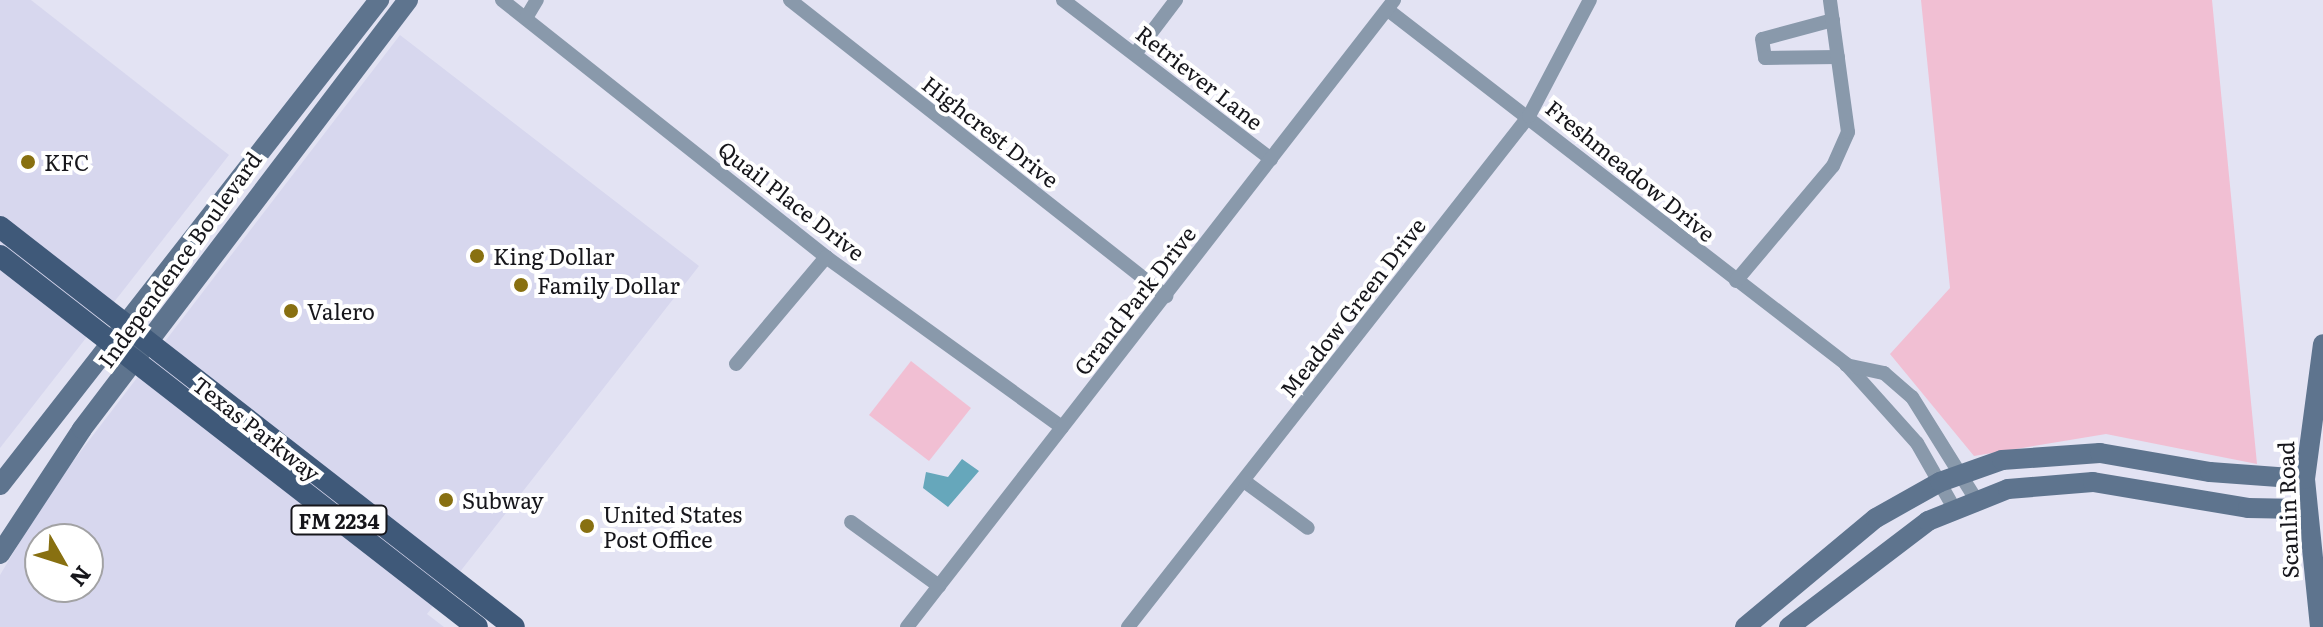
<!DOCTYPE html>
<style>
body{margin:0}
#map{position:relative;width:2323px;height:627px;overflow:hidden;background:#e3e3f3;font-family:Literata,serif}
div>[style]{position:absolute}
.built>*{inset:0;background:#d7d7ee}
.green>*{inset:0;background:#f1bfd3}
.water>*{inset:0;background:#66a7bb}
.street>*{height:14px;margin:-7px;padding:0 7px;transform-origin:7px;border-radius:7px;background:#8999ab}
.secondary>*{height:20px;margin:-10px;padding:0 10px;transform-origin:10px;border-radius:10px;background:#5e748e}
.primary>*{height:22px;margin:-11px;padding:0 11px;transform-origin:11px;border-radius:11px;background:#3f5979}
.dots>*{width:22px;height:22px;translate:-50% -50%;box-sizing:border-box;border:4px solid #fff;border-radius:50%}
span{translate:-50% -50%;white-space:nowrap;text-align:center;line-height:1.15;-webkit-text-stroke:8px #fff;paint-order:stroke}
.shield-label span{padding:2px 6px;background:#fff;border:2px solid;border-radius:6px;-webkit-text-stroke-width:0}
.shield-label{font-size:20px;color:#16161b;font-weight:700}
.street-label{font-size:22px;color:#16161b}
.poi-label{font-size:22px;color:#16161b}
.left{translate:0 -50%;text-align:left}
.north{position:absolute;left:24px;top:523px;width:80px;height:80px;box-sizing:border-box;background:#fff;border:2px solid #a2a2a4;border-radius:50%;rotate:129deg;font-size:22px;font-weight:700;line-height:32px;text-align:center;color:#16161b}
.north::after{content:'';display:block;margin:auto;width:28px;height:36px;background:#887011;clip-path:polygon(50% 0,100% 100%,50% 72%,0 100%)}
</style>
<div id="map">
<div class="built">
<i style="clip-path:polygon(0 0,31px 0,229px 155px,0 448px)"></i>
<i style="clip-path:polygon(evenodd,400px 35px,699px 266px,427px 614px,444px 627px,0 627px,0 575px,51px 490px,400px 35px,40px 539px,88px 539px,88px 587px,40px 587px,40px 539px)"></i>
</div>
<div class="green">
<i style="clip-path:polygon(1921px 0,2212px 0,2257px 464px,2106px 434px,1974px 456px,1890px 354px,1950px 288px)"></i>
<i style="clip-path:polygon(911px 361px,971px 408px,929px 461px,869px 415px)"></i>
</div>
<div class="water">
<i style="clip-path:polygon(962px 459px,979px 471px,948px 507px,923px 488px,926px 472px,948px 477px)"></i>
</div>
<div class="street">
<i style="left:502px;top:0;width:414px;rotate:38.4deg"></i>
<i style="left:826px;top:257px;width:291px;rotate:35.8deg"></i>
<i style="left:790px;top:0;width:479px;rotate:38.2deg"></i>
<i style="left:1063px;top:0;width:262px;rotate:37.4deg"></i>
<i style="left:1388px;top:10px;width:579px;rotate:37.7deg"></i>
<i style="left:1846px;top:364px;width:106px;rotate:48.1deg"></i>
<i style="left:1917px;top:443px;width:75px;rotate:60.4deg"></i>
<i style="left:526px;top:18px;width:21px;rotate:-59deg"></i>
<i style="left:1833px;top:20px;width:73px;rotate:165deg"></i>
<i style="left:1762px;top:39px;width:19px;rotate:81deg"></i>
<i style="left:1765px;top:58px;width:73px;rotate:-0.8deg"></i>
<i style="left:1135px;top:54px;width:68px;rotate:-52.8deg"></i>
<i style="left:1736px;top:281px;width:150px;rotate:-49.9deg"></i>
<i style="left:1833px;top:166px;width:37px;rotate:-66deg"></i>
<i style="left:1848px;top:132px;width:133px;rotate:-97.8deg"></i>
<i style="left:736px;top:364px;width:140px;rotate:-49.9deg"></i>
<i style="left:1846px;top:365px;width:39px;rotate:12deg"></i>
<i style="left:1884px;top:373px;width:37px;rotate:41deg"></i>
<i style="left:1912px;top:397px;width:119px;rotate:58deg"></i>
<i style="left:1244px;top:481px;width:79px;rotate:36.3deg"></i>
<i style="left:851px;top:522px;width:109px;rotate:36deg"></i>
<i style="left:907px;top:627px;width:794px;rotate:-52.16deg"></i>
<i style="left:1128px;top:627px;width:650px;rotate:-51.88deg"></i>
<i style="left:1529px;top:116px;width:131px;rotate:-62.3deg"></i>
</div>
<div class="secondary">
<i style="left:0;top:485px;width:616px;rotate:-51.99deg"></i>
<i style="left:0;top:554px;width:149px;rotate:-56.7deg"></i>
<i style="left:82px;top:429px;width:539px;rotate:-52.77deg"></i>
<i style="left:1745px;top:627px;width:170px;rotate:-39.8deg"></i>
<i style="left:1876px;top:518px;width:73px;rotate:-29.4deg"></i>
<i style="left:1940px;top:482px;width:66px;rotate:-19.5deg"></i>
<i style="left:2002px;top:460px;width:98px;rotate:-4.1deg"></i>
<i style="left:2100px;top:453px;width:112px;rotate:9.8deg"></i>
<i style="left:2210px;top:472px;width:95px;rotate:4.2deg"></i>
<i style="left:1789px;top:627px;width:175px;rotate:-37.3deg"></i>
<i style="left:1928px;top:521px;width:86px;rotate:-21.8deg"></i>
<i style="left:2008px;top:489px;width:85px;rotate:-4.7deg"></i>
<i style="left:2093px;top:482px;width:157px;rotate:9.5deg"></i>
<i style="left:2248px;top:508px;width:58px;rotate:1deg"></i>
<i style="left:2320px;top:627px;width:149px;rotate:-95.8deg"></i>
<i style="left:2305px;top:479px;width:136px;rotate:-82.4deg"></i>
</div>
<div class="primary">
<i style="left:0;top:227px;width:651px;rotate:37.89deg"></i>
<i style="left:0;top:256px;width:604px;rotate:37.87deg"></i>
</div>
<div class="dots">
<i style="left:28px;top:162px;background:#887011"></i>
<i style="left:477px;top:256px;background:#887011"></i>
<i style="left:521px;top:285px;background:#887011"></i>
<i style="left:291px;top:311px;background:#887011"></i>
<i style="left:446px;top:500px;background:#887011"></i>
<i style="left:587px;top:526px;background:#887011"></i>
</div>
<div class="shield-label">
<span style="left:339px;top:520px">FM 2234</span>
</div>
<div class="street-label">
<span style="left:1200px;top:77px;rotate:38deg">Retriever Lane</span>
<span style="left:991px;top:131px;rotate:38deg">Highcrest Drive</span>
<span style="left:1631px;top:170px;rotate:39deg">Freshmeadow Drive</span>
<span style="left:792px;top:200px;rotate:38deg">Quail Place Drive</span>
<span style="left:179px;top:259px;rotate:-54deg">Independence Boulevard</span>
<span style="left:1134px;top:300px;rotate:-52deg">Grand Park Drive</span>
<span style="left:1352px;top:307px;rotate:-52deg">Meadow Green Drive</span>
<span style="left:257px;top:428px;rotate:38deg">Texas Parkway</span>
<span style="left:2287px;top:510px;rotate:-92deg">Scanlin Road</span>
</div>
<div class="poi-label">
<span class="left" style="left:44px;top:162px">KFC</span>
<span class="left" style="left:493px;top:256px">King Dollar</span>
<span class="left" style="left:537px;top:285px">Family Dollar</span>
<span class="left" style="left:307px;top:311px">Valero</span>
<span class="left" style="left:462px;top:500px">Subway</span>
<span class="left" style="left:603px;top:526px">United States<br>Post Office</span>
</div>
<div class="north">N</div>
</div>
